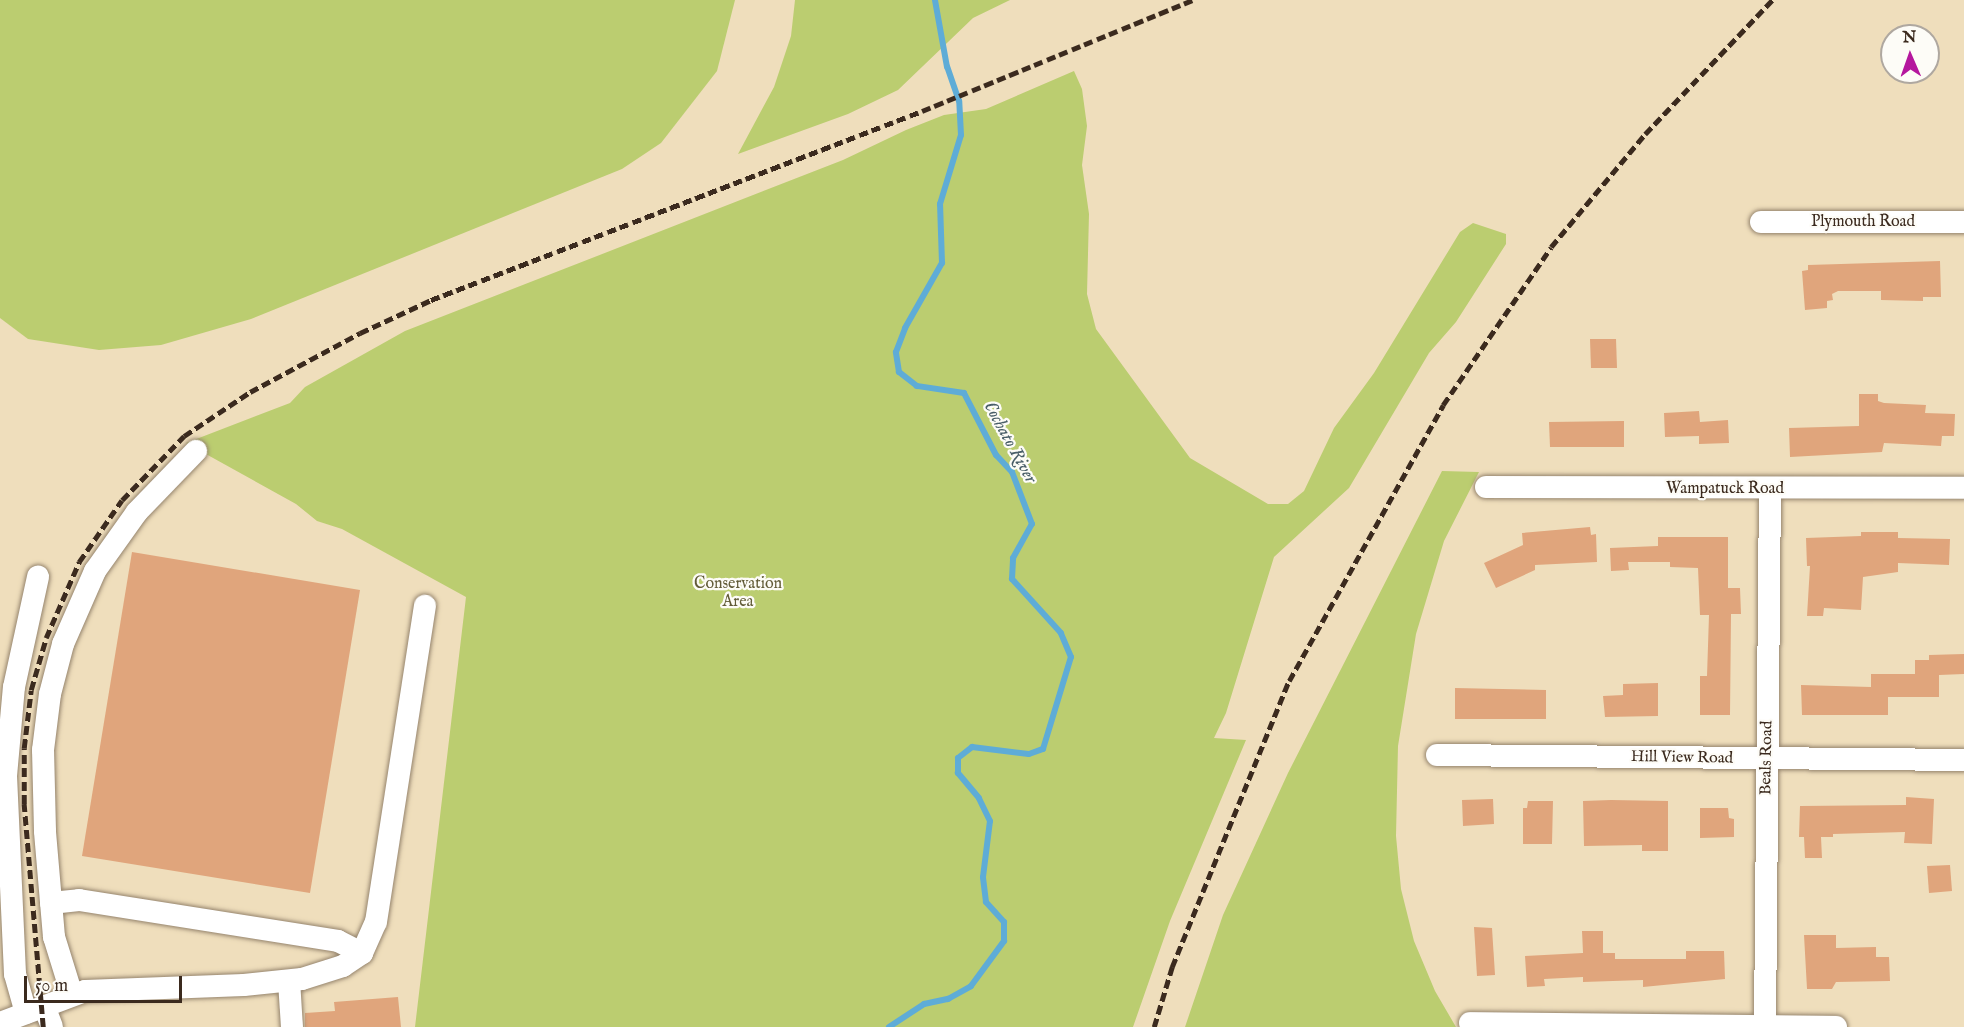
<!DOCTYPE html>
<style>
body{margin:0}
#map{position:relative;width:1964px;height:1027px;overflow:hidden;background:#efdebc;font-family:"IM FELL English",serif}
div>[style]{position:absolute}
.green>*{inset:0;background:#bbcd70}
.stream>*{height:6px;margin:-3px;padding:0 3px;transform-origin:3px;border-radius:3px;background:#5eacd7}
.building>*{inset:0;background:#e0a57c}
.roads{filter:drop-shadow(0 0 2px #95846d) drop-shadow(0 0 2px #95846d)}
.minor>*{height:22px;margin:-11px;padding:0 11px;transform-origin:11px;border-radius:11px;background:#fff}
.rail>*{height:4.5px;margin-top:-2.25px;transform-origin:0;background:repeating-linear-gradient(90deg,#3b2a1e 0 9px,transparent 0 13.5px)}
span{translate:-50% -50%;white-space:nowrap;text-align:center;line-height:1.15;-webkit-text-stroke:4.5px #fdfcf7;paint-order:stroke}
.street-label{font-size:16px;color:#3b2a1e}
.park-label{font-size:16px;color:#615b37}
.water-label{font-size:18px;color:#495e68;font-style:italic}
.north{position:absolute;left:1880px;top:24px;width:60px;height:60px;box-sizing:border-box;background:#fdfcf7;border:2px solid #afa8a0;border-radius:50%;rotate:358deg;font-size:16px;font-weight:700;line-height:24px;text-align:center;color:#3b2a1e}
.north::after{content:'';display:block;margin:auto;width:21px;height:27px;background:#b5179e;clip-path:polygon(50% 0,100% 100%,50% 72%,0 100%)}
.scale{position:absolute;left:24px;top:976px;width:158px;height:27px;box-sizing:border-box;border:3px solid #3b2a1e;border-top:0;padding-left:8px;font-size:18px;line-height:21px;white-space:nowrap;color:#3b2a1e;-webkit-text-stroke:4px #fdfcf7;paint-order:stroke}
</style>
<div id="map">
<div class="green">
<i style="clip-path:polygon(0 0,735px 0,717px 71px,661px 143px,622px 169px,251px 319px,161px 345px,99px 350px,28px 339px,0 318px)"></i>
<i style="clip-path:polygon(795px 0,1010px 0,973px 18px,898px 90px,848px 114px,738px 154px,774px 87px,791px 36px)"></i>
<i style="clip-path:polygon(1074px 71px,1082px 89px,1087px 126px,1082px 165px,1089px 214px,1087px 294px,1096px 329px,1190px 458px,1268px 504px,1288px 504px,1304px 491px,1334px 428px,1374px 373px,1460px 232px,1473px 223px,1506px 234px,1506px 244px,1456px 322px,1429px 353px,1349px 488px,1274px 557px,1226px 713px,1214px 738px,1246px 740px,1170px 921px,1133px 1027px,415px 1027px,466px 597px,342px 529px,317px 521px,296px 504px,186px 443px,290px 403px,305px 387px,405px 331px,843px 160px,906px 130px,944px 115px,986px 109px)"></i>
<i style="clip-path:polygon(1442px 471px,1479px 472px,1444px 541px,1416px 634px,1398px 746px,1396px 836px,1401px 889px,1414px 941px,1435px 991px,1456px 1027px,1185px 1027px,1223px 915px,1288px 773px)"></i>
</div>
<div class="stream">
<i style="left:889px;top:1027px;width:42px;rotate:-33.3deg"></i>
<i style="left:924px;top:1004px;width:25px;rotate:-12deg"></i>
<i style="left:948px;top:999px;width:26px;rotate:-29deg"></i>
<i style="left:971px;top:986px;width:56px;rotate:-53.7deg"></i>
<i style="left:1004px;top:941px;width:19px;rotate:-90deg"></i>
<i style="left:1004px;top:922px;width:27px;rotate:-132deg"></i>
<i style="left:986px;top:902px;width:25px;rotate:-97deg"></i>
<i style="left:983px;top:877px;width:56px;rotate:-82.9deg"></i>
<i style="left:990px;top:821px;width:25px;rotate:-116deg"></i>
<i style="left:979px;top:798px;width:33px;rotate:-130deg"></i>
<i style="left:958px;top:773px;width:15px;rotate:-90deg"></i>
<i style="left:958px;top:758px;width:18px;rotate:-38deg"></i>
<i style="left:972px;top:747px;width:57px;rotate:7deg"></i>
<i style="left:1029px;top:754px;width:15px;rotate:-20deg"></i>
<i style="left:1043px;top:749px;width:96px;rotate:-73.1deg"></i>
<i style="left:1071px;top:657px;width:26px;rotate:-113deg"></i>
<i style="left:1061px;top:633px;width:73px;rotate:-132.2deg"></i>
<i style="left:1012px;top:579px;width:21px;rotate:-87deg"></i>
<i style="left:1013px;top:558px;width:39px;rotate:-61deg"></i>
<i style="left:1032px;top:524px;width:56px;rotate:-111deg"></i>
<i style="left:1012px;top:472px;width:23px;rotate:-133deg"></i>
<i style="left:996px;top:455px;width:70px;rotate:-117.3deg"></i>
<i style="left:964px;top:393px;width:48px;rotate:-171.5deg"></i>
<i style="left:917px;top:386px;width:23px;rotate:-142deg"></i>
<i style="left:899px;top:372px;width:20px;rotate:-99deg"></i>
<i style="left:896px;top:352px;width:26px;rotate:-69deg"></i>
<i style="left:905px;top:328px;width:75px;rotate:-60.4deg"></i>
<i style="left:942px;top:263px;width:59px;rotate:-91.9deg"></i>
<i style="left:940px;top:204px;width:72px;rotate:-73.1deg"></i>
<i style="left:961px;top:135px;width:34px;rotate:-93deg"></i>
<i style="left:959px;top:101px;width:36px;rotate:-109deg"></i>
<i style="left:947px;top:67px;width:68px;rotate:-100.2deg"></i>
</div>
<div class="building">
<i style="clip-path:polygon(1940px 261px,1941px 297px,1923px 297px,1923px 301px,1881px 300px,1881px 291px,1838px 291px,1832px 294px,1833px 300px,1827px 301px,1827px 308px,1805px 310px,1802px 271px,1808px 270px,1808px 265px)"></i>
<i style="clip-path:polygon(1590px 339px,1616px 339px,1617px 368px,1591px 368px)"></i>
<i style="clip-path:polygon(1859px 394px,1878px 394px,1878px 401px,1884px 403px,1926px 405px,1925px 413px,1955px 414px,1954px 436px,1942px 436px,1941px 446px,1884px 443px,1882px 452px,1790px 457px,1789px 428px,1859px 426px)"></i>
<i style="clip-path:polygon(1699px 411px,1700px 422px,1728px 420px,1729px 443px,1699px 444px,1699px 436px,1665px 437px,1664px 413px)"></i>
<i style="clip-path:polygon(1624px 421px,1624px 447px,1550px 447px,1549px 422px)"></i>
<i style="clip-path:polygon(1590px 527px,1591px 535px,1596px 534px,1597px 562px,1535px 565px,1535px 570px,1496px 588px,1484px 563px,1523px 545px,1522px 533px)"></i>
<i style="clip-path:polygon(1861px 532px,1898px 532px,1898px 538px,1950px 539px,1949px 565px,1898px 563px,1898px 572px,1863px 577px,1861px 610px,1824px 608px,1823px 616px,1807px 616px,1810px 566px,1807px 566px,1806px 538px,1861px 536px)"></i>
<i style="clip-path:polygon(1658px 537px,1728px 537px,1728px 588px,1740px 588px,1741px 614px,1731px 614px,1730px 715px,1700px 715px,1700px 676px,1707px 676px,1709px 615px,1700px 615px,1698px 568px,1670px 567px,1670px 562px,1628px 562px,1629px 570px,1611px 571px,1610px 548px,1658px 546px)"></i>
<i style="clip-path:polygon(132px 552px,360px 590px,310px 893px,82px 856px)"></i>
<i style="clip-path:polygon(1964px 654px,1964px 674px,1939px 675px,1939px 697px,1888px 697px,1888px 715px,1802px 715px,1801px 685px,1871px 687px,1871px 674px,1915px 674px,1915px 660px,1929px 660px,1929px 655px)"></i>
<i style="clip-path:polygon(1658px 683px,1658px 716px,1605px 717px,1603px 696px,1623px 695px,1623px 684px)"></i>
<i style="clip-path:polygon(1455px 688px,1546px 690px,1546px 719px,1455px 719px)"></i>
<i style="clip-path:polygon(1906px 797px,1934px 799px,1932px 844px,1904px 843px,1905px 832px,1833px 834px,1833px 837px,1821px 837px,1822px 858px,1805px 858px,1804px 837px,1799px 837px,1800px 806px,1906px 805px)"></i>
<i style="clip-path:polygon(1493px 799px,1494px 824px,1463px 826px,1462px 800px)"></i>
<i style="clip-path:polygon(1611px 800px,1668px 801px,1668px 851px,1642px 851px,1642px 845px,1584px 846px,1583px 801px)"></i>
<i style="clip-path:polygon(1528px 801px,1553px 801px,1552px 844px,1523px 844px,1523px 808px,1527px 808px)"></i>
<i style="clip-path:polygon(1700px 808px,1728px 808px,1729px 818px,1734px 819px,1734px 837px,1700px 838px)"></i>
<i style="clip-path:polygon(1950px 865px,1952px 891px,1929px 893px,1927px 866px)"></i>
<i style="clip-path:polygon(1474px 927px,1492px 928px,1495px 975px,1477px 976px)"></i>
<i style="clip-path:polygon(1582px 931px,1603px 931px,1603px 953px,1615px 953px,1615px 959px,1686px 959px,1686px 951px,1724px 951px,1725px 979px,1643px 987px,1643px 980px,1583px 982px,1583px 977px,1544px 979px,1545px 986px,1527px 987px,1525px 956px,1583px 953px)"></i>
<i style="clip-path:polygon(1804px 935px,1836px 935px,1836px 948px,1876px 947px,1876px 957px,1889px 957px,1890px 981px,1836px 982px,1832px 989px,1807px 989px)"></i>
<i style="clip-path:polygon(398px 997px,401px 1027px,305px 1027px,305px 1013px,335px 1011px,334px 1002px)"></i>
</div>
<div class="roads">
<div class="minor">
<i style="left:1761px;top:222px;width:203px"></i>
<i style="left:1486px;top:487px;width:478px;rotate:0.1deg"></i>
<i style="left:1437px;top:755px;width:527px;rotate:0.54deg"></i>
<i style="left:51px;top:903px;width:28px;rotate:-6deg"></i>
<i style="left:79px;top:900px;width:262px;rotate:9deg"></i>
<i style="left:338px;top:941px;width:27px;rotate:27deg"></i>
<i style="left:289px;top:981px;width:46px;rotate:86.3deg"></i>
<i style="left:72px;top:995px;width:61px;rotate:-107.2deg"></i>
<i style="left:54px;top:937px;width:106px;rotate:-94.9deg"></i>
<i style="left:45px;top:831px;width:81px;rotate:-91.4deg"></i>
<i style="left:43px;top:750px;width:56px;rotate:-82.9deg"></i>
<i style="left:50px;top:694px;width:52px;rotate:-75.4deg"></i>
<i style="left:63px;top:644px;width:80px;rotate:-66.3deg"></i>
<i style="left:95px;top:571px;width:72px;rotate:-54.6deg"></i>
<i style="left:137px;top:512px;width:85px;rotate:-46deg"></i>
<i style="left:44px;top:1006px;width:22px;rotate:69deg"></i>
<i style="left:26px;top:1013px;width:41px;rotate:-105.8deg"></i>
<i style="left:15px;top:974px;width:198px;rotate:-92.6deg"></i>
<i style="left:6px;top:776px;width:89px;rotate:-84.9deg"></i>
<i style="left:14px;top:687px;width:113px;rotate:-77.7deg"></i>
<i style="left:0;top:1023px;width:91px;rotate:-20.6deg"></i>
<i style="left:85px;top:991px;width:159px;rotate:-2.2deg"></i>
<i style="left:244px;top:985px;width:58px;rotate:-5.9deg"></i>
<i style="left:302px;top:979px;width:43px;rotate:-17.6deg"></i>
<i style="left:343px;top:966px;width:23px;rotate:-34deg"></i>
<i style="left:362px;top:953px;width:34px;rotate:-66deg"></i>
<i style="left:376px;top:922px;width:320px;rotate:-81.2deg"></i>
<i style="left:1470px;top:1023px;width:366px;rotate:0.6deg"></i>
<i style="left:1765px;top:1026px;width:536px;rotate:-89.47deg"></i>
</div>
</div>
<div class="rail">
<i style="left:43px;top:1027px;width:224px;rotate:-94.9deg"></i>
<i style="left:24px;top:804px;width:56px;rotate:-90deg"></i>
<i style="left:24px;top:748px;width:58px;rotate:-83.1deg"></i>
<i style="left:31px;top:690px;width:54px;rotate:-73.9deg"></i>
<i style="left:46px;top:638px;width:83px;rotate:-66.5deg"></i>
<i style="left:79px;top:562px;width:75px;rotate:-55.3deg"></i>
<i style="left:122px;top:500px;width:89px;rotate:-45.9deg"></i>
<i style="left:184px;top:436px;width:79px;rotate:-33.7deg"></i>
<i style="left:250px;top:392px;width:125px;rotate:-28.2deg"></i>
<i style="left:360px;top:333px;width:78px;rotate:-24.9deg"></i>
<i style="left:431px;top:300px;width:526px;rotate:-21.05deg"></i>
<i style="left:922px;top:111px;width:292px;rotate:-22.3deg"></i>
<i style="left:1154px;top:1027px;width:63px;rotate:-73.3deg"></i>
<i style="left:1172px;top:967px;width:309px;rotate:-67.8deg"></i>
<i style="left:1289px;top:681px;width:316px;rotate:-60.8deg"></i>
<i style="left:1443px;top:405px;width:191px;rotate:-55.6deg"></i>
<i style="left:1551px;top:247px;width:147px;rotate:-50.2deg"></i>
<i style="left:1645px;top:134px;width:185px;rotate:-46.5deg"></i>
</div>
<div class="street-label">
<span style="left:1863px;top:222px">Plymouth Road</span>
<span style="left:1725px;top:489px">Wampatuck Road</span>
<span style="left:1682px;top:758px;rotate:1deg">Hill View Road</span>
<span style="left:1767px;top:758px;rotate:-89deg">Beals Road</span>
</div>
<div class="park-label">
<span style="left:738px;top:593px">Conservation<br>Area</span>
</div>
<div class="water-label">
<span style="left:1009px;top:443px;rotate:61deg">Cochato River</span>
</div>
<div class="north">N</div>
<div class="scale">50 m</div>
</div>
